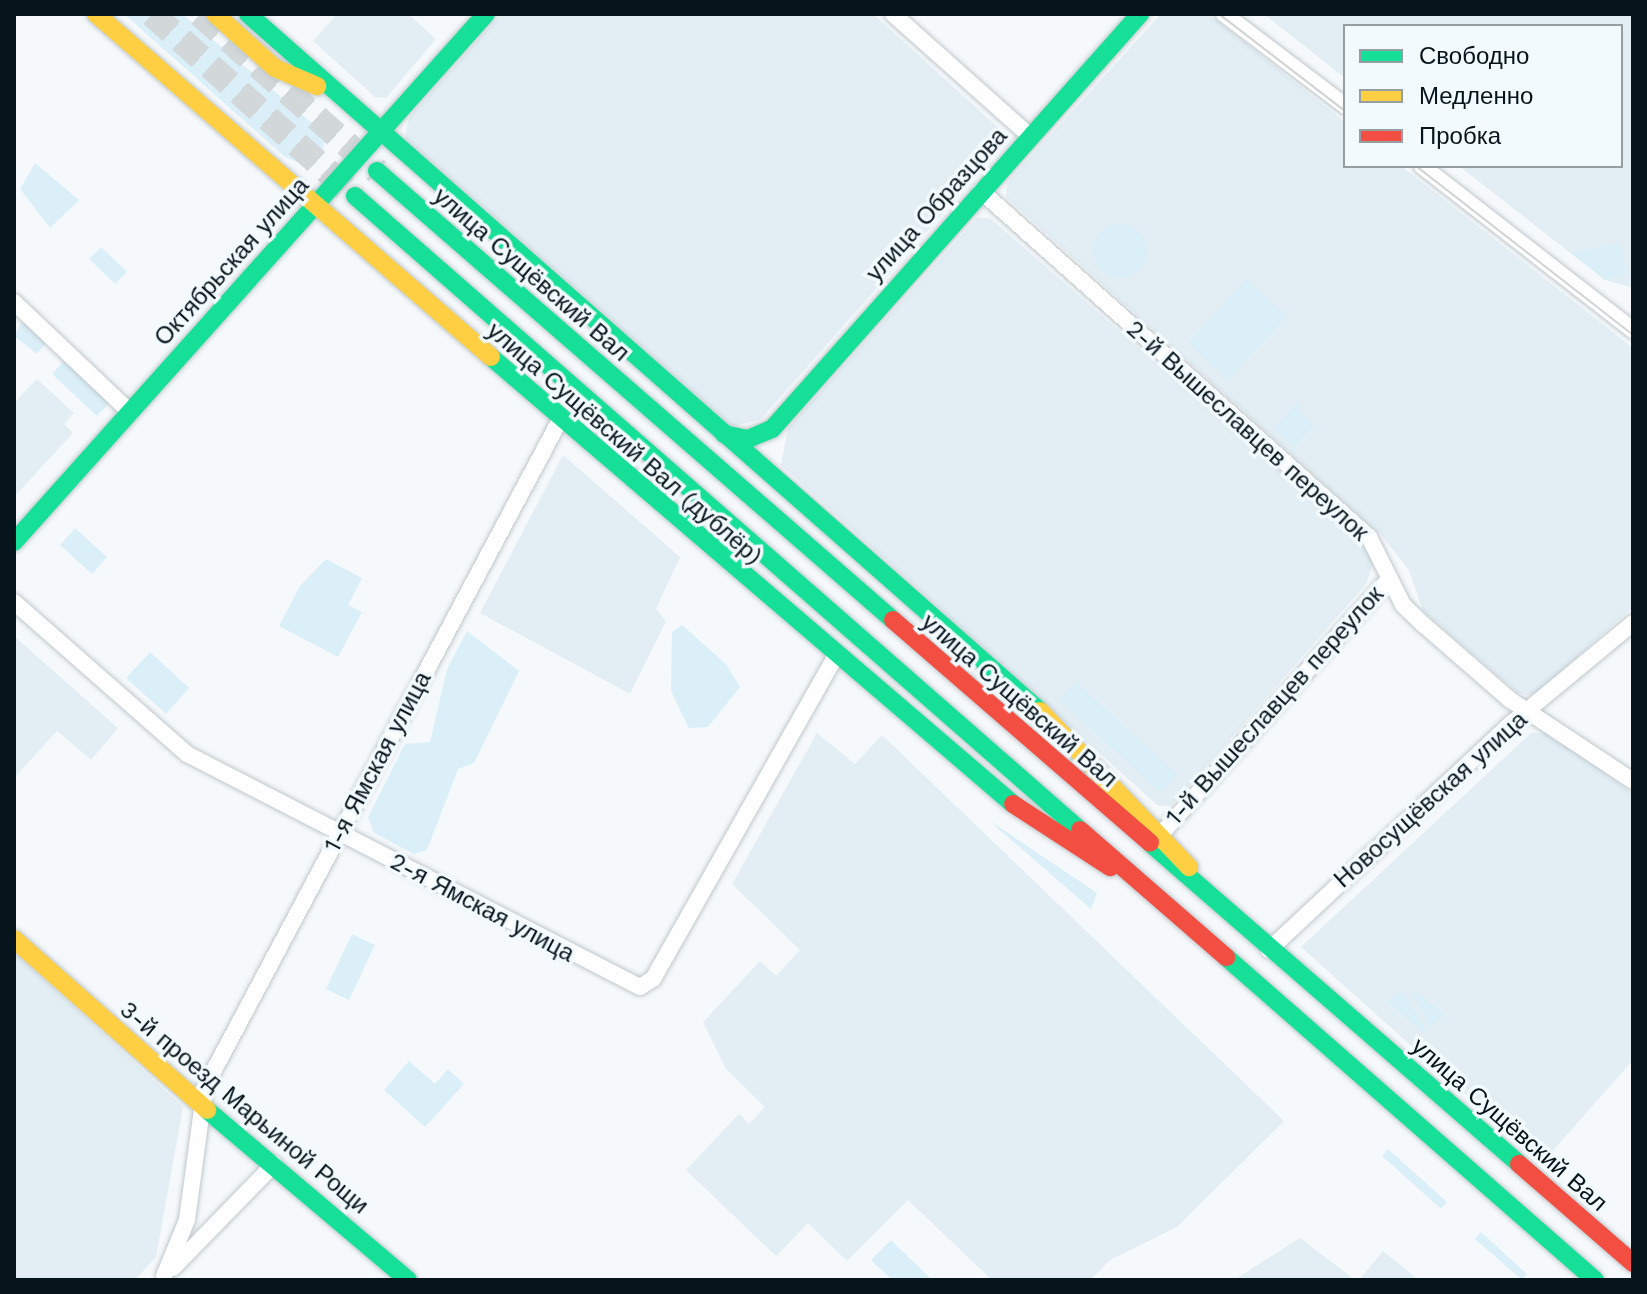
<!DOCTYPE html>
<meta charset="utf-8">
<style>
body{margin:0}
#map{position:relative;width:1647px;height:1294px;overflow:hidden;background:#f6f9fb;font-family:"Work Sans",sans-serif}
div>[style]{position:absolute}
.built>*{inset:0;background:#e2eef4}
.green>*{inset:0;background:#dbeff9}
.round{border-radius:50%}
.primary-tunnel>*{height:26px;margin-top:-13px;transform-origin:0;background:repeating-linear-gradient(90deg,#d2d7d9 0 26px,transparent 0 39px)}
.roads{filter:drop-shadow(0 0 2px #bfc8cc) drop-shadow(0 0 2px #bfc8cc)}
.street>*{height:16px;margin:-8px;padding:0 8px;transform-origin:8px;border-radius:8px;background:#fefefe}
.fast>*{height:18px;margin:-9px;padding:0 9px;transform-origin:9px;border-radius:9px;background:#16e098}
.slow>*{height:18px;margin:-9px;padding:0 9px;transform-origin:9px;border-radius:9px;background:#ffcf43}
.jam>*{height:18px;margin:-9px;padding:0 9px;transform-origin:9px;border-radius:9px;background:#f24e42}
.tram>*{height:2px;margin:-1px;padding:0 1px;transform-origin:1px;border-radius:1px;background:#d1d3d4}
span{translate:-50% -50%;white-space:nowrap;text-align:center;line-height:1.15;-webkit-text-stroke:7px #f3fafe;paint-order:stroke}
.street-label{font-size:24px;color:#06141b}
.frame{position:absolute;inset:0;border:16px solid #06141b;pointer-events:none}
.legend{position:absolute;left:1343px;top:24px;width:280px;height:144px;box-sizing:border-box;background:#f3fafe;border:2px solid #949ea3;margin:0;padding:10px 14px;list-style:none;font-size:24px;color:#06141b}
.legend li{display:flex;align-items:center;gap:16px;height:40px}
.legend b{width:40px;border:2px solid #949ea3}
</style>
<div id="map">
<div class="built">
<i style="clip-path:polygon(337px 14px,408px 14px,436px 39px,386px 98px,375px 97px,313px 41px)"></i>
<i style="clip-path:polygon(501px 14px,873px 14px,1002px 131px,1006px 142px,760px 420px,732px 426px,405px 138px,409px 118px)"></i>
<i style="clip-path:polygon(1161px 14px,1209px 14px,1345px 122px,1345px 166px,1401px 166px,1633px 348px,1633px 607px,1533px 696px,1518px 693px,1423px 611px,1409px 570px,1382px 536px,1006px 197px,1007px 183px)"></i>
<i style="clip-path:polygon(1264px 14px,1633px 14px,1633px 288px,1605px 280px,1459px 166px,1621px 166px,1621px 26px,1345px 26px,1345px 78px)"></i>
<i style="clip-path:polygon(978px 217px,991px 219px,1363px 544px,1373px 563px,1366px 584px,1170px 807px,1157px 805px,781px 465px,788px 428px)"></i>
<i style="clip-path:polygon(37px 379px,74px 413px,64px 424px,73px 433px,14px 497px,14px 403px)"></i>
<i style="clip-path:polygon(563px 455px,680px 557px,656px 609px,666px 621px,630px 694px,480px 613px)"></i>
<i style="clip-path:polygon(14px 636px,118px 728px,91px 760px,57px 731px,14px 778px)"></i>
<i style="clip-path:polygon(817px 733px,855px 764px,882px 735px,1284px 1121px,1177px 1227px,1110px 1260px,1090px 1280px,992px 1280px,908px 1200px,847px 1261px,808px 1223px,776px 1256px,686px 1170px,739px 1114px,749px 1124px,765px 1107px,726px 1069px,703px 1022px,760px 961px,776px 976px,800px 950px,732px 884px)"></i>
<i style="clip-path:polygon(1531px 733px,1550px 733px,1633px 794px,1633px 1060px,1542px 1163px,1301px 947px)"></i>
<i style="clip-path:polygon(14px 952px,183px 1107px,156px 1257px,135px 1280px,14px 1280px)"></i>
<i style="clip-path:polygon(1300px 1238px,1355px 1280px,1234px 1280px)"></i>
<i style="clip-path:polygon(1383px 1251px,1419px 1280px,1359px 1280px)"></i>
</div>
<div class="green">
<i style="clip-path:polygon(124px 14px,182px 14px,318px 128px,325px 141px,320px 159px,304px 165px,285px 157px)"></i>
<i style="clip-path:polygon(35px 163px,79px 200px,50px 228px,20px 189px)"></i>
<i class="round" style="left:1093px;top:224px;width:54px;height:54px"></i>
<i style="clip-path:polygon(1621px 243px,1626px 274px,1605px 280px,1571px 253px)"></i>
<i style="clip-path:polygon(101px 247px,127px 272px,115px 284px,89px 259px)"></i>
<i style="clip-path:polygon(1246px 279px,1287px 316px,1228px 380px,1188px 343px)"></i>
<i style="clip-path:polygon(23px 320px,46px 343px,37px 354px,14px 336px)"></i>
<i style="clip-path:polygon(65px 360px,110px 402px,97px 416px,52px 374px)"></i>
<i style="clip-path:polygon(1300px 400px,1300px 412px,1314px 425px,1294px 447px,1274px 428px)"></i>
<i style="clip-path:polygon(75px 528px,107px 557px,92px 574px,60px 545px)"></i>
<i style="clip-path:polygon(326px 559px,362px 578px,348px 605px,362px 612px,338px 657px,279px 626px,300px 586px)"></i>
<i style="clip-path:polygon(682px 625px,726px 664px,740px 687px,708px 727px,689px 728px,671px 691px,672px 632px)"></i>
<i style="clip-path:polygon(467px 631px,519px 671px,474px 763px,458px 769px,427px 850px,414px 854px,374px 833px,368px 817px,405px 744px,430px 742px,447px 669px)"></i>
<i style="clip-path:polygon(150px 652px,189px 688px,166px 714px,126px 678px)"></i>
<i style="clip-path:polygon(1076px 682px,1178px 775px,1168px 786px,1160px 792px,1059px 700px)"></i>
<i style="clip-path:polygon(987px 819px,1097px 893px,1091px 909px)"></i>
<i style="clip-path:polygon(352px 934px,375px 945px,349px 1000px,326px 989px)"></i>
<i style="clip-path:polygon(1412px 989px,1445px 1014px,1431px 1027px,1410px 990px)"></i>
<i style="clip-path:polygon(1403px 991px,1426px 1031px,1424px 1033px,1387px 1001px)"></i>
<i style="clip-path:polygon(409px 1061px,435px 1084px,448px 1069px,464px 1084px,425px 1127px,384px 1090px)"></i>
<i style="clip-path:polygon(1388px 1149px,1447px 1202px,1441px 1209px,1382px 1156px)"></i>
<i style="clip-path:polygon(1481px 1232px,1527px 1274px,1522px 1280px,1475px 1239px)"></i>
<i style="clip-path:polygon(891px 1240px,932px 1280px,892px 1280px,871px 1260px)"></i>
</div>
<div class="primary-tunnel">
<i style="left:152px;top:14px;width:273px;rotate:41.9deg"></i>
<i style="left:200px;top:14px;width:237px;rotate:41.6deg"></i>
</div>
<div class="roads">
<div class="street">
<i style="left:893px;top:14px;width:185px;rotate:41.7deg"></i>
<i style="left:1224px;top:14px;width:152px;rotate:37.2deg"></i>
<i style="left:1422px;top:166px;width:267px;rotate:37.9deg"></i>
<i style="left:981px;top:191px;width:520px;rotate:41.73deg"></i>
<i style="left:1369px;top:537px;width:76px;rotate:63.4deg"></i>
<i style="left:1403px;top:605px;width:29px;rotate:44deg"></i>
<i style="left:1424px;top:625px;width:113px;rotate:41deg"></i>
<i style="left:1509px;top:699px;width:149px;rotate:33.5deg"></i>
<i style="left:14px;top:302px;width:161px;rotate:43.5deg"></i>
<i style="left:14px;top:602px;width:230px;rotate:41.3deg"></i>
<i style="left:187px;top:754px;width:509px;rotate:27.22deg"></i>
<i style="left:640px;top:987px;width:15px;rotate:-32deg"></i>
<i style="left:653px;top:979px;width:370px;rotate:-60.5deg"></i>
<i style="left:1162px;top:833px;width:341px;rotate:-48.2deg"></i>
<i style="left:1269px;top:950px;width:333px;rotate:-43.1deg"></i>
<i style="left:1512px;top:723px;width:157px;rotate:-39.6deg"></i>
<i style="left:173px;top:1268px;width:145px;rotate:-45.8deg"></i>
<i style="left:164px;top:1276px;width:61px;rotate:-67.7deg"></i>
<i style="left:187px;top:1220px;width:134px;rotate:-82.3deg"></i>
<i style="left:205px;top:1087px;width:756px;rotate:-61.98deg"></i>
</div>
<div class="fast">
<i style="left:248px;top:14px;width:1055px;rotate:41.35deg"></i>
<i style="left:377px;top:171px;width:684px;rotate:41.03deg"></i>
<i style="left:355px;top:196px;width:963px;rotate:41.17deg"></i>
<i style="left:491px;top:357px;width:687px;rotate:40.57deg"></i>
<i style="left:724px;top:434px;width:25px;rotate:12deg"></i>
<i style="left:748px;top:439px;width:26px;rotate:-23deg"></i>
<i style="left:772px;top:429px;width:555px;rotate:-48.44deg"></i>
<i style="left:14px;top:542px;width:708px;rotate:-48.21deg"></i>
<i style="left:1150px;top:843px;width:489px;rotate:41deg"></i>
<i style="left:1226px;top:957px;width:490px;rotate:41.2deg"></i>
<i style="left:207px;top:1110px;width:263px;rotate:40.2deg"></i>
</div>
<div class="slow">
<i style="left:96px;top:14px;width:523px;rotate:40.97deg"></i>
<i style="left:215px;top:14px;width:81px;rotate:42deg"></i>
<i style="left:275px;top:68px;width:46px;rotate:23.2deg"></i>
<i style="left:1040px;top:711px;width:216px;rotate:46.3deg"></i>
<i style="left:14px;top:939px;width:258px;rotate:41.5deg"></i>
</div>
<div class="jam">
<i style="left:893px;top:620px;width:340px;rotate:40.9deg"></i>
<i style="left:1013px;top:804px;width:116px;rotate:33deg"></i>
<i style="left:1080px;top:830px;width:194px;rotate:41deg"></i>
<i style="left:1519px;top:1164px;width:151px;rotate:41deg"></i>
</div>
</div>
<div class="tram">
<i style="left:1219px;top:14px;width:159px;rotate:37.6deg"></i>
<i style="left:1416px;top:166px;width:275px;rotate:37.9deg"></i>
</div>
<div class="street-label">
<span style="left:937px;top:205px;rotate:-48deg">улица Образцова</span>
<span style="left:232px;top:262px;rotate:-48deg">Октябрьская улица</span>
<span style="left:531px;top:275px;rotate:41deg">улица Сущёвский Вал</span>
<span style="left:1247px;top:431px;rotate:42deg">2-й Вышеславцев переулок</span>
<span style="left:624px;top:444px;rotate:41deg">улица Сущёвский Вал (дублёр)</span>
<span style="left:1019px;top:701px;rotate:41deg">улица Сущёвский Вал</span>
<span style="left:1275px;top:706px;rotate:-48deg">1-й Вышеславцев переулок</span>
<span style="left:378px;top:762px;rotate:-62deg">1-я Ямская улица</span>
<span style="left:1431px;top:800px;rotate:-42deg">Новосущёвская улица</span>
<span style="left:482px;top:908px;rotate:28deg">2-я Ямская улица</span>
<span style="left:244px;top:1108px;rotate:40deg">3-й проезд Марьиной Рощи</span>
<span style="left:1509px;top:1125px;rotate:41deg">улица Сущёвский Вал</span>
</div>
<div class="frame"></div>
<ul class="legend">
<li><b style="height:10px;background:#16e098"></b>Свободно</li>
<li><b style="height:10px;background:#ffcf43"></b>Медленно</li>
<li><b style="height:10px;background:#f24e42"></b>Пробка</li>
</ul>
</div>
